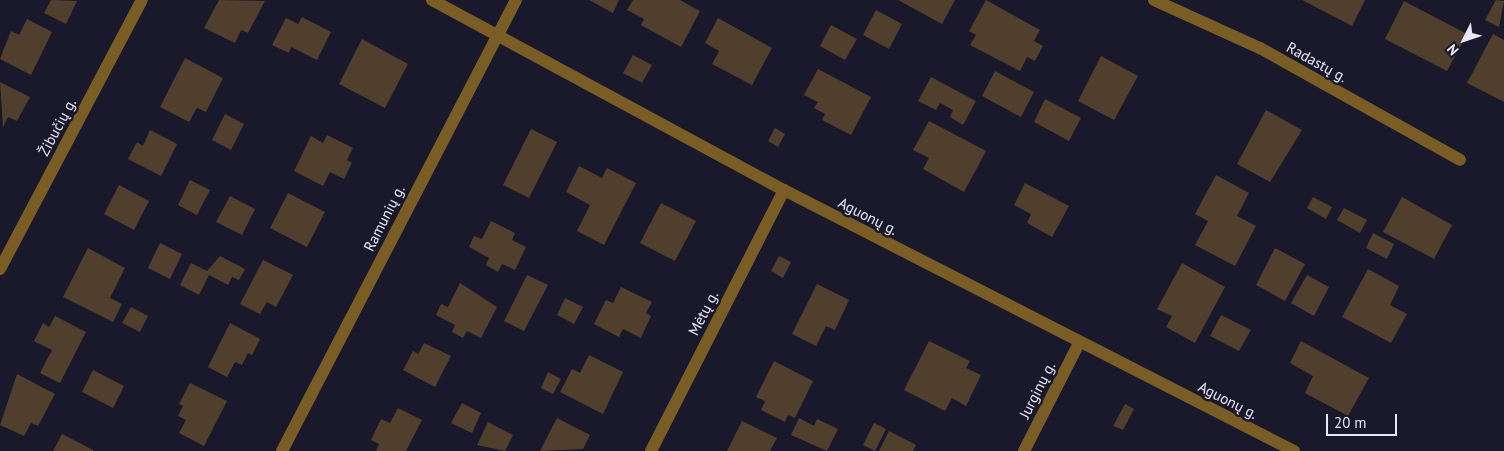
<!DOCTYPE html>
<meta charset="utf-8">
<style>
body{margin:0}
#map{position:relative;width:1504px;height:451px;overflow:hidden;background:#1a182b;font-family:"PT Sans",sans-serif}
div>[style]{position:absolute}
.building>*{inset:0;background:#503f2d}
.minor>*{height:12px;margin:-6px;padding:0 6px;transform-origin:6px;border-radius:6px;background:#7a5d25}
span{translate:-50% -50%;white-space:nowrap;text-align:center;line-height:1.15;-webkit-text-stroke:5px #1a182b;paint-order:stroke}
.street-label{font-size:15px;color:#e8e7f5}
.north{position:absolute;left:1439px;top:15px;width:50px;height:50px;-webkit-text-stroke:4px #1a182b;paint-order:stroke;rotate:229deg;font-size:14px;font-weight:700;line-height:20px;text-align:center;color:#e8e7f5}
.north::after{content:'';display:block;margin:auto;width:18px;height:22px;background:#e8e7f5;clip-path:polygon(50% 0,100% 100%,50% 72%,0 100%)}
.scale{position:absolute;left:1326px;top:414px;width:71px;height:22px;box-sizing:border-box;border:2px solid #e8e7f5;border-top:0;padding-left:6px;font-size:15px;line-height:18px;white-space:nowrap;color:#e8e7f5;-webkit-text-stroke:4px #1a182b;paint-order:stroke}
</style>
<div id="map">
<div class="building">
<i style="clip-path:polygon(51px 0,77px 1px,66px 24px,44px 13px)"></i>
<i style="clip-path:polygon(219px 0,265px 1px,248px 33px,241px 30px,235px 43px,204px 28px)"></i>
<i style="clip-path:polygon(589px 0,619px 0,613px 13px)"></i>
<i style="clip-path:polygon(633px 0,680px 0,700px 11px,681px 47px,641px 25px,644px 19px,627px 10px)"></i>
<i style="clip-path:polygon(898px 0,955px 0,942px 24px)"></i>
<i style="clip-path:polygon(986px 0,1040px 30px,1034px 41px,1043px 46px,1035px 61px,1027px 57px,1020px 71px,970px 45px,976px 35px,969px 31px)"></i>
<i style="clip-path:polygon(1302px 0,1365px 0,1352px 26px)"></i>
<i style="clip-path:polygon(1496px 0,1504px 1px,1499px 27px,1485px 20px)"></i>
<i style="clip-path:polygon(1404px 1px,1467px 34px,1447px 71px,1385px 39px)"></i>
<i style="clip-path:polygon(876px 10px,902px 24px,889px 49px,863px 35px)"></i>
<i style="clip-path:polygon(302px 17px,331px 32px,317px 60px,291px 47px,289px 53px,272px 45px,286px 18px,298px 24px)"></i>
<i style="clip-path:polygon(718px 18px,772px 48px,752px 85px,712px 64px,719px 51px,705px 43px)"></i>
<i style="clip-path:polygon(27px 19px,52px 32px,31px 75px,0 59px,11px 31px,19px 35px)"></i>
<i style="clip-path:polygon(831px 25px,857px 39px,845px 60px,820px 46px)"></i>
<i style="clip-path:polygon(1493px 34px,1504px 40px,1504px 102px,1467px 83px)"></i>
<i style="clip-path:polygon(362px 39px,408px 64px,385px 108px,339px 84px)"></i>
<i style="clip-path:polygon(633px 55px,652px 65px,642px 83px,623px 73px)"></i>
<i style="clip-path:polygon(1101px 56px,1138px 76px,1114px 120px,1078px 101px)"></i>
<i style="clip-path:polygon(185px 58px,223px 78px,206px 112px,197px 108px,189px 122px,160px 107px)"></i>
<i style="clip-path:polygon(818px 69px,871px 97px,851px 135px,822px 120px,825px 114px,814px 108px,818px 102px,804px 95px)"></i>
<i style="clip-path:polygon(995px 71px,1034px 92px,1021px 117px,982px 96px)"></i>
<i style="clip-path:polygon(931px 77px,976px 101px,963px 125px,950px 117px,953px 110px,940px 103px,936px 110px,918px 101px)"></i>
<i style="clip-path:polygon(0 82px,30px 97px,17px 121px,8px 117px,3px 127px)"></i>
<i style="clip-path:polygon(1045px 99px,1081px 118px,1069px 141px,1034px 122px)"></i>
<i style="clip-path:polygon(1266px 110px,1302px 130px,1270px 182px,1237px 164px)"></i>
<i style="clip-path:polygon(225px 114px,244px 124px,231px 150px,212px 140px)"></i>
<i style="clip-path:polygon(929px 121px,986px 151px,964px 192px,923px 169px,929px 158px,913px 150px)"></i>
<i style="clip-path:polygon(775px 128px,785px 134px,778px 147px,768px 141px)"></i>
<i style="clip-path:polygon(531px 129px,557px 142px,529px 198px,503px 185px)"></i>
<i style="clip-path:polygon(150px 130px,177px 144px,161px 176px,128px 159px,137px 142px,143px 146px)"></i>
<i style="clip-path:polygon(327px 135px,353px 148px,347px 160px,352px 163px,344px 179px,330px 172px,323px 186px,294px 171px,311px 136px,323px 143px)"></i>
<i style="clip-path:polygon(579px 166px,602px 178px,607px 168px,636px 183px,604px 245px,577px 231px,590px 205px,566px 192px)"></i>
<i style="clip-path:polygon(1216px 175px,1249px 193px,1237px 216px,1256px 226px,1235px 266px,1195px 245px,1208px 221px,1195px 214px)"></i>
<i style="clip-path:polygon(190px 180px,210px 190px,197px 215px,178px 205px)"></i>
<i style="clip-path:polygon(1025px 183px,1069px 206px,1052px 237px,1027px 223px,1031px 214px,1014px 205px)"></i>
<i style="clip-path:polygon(119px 185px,149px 201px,134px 230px,104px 214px)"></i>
<i style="clip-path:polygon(288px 193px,325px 212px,307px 247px,270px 228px)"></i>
<i style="clip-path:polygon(230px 196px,255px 209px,242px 235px,216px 222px)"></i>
<i style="clip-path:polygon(1313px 197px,1332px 207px,1326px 219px,1307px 208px)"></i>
<i style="clip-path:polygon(1402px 197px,1452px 225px,1434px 259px,1383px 232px)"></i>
<i style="clip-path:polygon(661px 203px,696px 221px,675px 261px,640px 243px)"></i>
<i style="clip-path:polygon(1344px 208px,1367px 220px,1360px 233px,1337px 220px)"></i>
<i style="clip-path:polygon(491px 221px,515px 233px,512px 240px,526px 247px,515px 270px,502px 264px,498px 272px,486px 265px,489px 258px,469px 247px,474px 236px,482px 239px)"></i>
<i style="clip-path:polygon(1373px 233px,1394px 244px,1387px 259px,1366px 248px)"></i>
<i style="clip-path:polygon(160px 243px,182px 254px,170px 279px,148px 268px)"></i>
<i style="clip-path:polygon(88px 248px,125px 268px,110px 298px,122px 304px,113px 322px,63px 297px)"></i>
<i style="clip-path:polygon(1275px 248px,1305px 264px,1285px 301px,1256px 285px)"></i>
<i style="clip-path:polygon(220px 256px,245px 269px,239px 280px,232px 277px,228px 285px,209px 275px,199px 295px,180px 285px,191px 263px,207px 271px)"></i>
<i style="clip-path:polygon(779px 256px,791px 262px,783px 278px,771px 271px)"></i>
<i style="clip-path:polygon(263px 260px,293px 275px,276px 307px,267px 302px,260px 314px,240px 304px)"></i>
<i style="clip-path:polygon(1182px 263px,1225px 287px,1195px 343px,1166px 327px,1172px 316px,1157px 309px)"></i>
<i style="clip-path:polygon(1368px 269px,1399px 286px,1390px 305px,1407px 314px,1391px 343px,1342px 317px)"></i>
<i style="clip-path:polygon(527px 275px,548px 285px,524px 331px,504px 321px)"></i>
<i style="clip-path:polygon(1307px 275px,1329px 287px,1314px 316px,1291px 303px)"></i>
<i style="clip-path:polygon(460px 283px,497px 307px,481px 338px,467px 331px,463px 338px,452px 332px,455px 325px,436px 315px,441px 304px,448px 307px)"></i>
<i style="clip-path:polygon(817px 284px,849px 300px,835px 330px,826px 326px,816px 346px,792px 334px)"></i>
<i style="clip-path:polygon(621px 287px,652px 302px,646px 313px,651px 316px,641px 338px,623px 329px,619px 337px,594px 324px,606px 300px,613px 303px)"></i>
<i style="clip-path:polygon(565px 298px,583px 307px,574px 324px,557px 315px)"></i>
<i style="clip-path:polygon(131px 307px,148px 316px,140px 332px,122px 323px)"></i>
<i style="clip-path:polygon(1221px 315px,1251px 330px,1239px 351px,1210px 336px)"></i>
<i style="clip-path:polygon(55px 316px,86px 332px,60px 383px,40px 373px,52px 350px,34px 341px,43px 323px,49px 327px)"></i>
<i style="clip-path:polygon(230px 323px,260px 339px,252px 355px,248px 353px,242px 365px,235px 362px,227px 377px,208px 367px)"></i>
<i style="clip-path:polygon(929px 341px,970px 361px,966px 368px,981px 375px,966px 406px,952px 398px,945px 411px,904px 390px)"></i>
<i style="clip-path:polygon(1301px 341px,1369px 378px,1348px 416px,1305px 393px,1313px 376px,1290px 363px)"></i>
<i style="clip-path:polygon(424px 343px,451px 356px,435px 387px,403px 370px,413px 351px,418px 354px)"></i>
<i style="clip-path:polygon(589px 355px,623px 372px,603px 414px,560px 392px,572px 369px,580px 373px)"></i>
<i style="clip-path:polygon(774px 361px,813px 381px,795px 418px,788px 415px,785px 422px,761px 410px,765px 401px,756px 397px)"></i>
<i style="clip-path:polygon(93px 370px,124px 386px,113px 408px,82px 392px)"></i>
<i style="clip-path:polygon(548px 372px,561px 379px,553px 394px,541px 388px)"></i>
<i style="clip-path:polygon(17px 374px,55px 394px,38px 426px,31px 423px,24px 436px,0 425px)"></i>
<i style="clip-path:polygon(190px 383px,227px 401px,204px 446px,179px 433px,186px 420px,178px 416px,183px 406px,179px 404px)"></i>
<i style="clip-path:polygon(462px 403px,481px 413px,472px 433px,451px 423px)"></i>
<i style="clip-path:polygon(1125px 404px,1134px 409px,1123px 430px,1113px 426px)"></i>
<i style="clip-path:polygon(398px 408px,422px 420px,406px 451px,376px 451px,379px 444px,371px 440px,381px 419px,390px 423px)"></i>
<i style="clip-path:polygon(557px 418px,590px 435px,583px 449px,540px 451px)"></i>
<i style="clip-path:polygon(799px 418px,814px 426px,817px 419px,838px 429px,827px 451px,791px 435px)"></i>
<i style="clip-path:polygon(742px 421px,777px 438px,770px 451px,727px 451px)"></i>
<i style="clip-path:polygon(488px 422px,513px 435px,505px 451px,477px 445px)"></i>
<i style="clip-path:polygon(874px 423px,886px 429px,875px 451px,863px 445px)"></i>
<i style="clip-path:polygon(889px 431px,916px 445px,913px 451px,879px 451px)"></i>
<i style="clip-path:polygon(62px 434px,93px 450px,93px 451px,53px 451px)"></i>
</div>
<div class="minor">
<i style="left:432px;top:0;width:400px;rotate:28.4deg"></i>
<i style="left:784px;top:190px;width:573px;rotate:27.1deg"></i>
<i style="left:1154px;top:0;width:116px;rotate:24.4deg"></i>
<i style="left:1260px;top:48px;width:229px;rotate:29.2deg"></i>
<i style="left:0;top:269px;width:304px;rotate:-62.2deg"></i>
<i style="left:282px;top:451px;width:508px;rotate:-62.58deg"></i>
<i style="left:651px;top:451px;width:293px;rotate:-63deg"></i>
<i style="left:1024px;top:451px;width:121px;rotate:-63deg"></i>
</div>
<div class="street-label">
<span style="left:1317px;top:62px;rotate:29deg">Radastų g.</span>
<span style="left:57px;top:127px;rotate:-62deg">Žibučių g.</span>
<span style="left:868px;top:216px;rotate:27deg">Aguonų g.</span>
<span style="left:384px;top:218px;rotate:-63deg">Ramunių g.</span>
<span style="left:703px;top:313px;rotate:-63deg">Mėtų g.</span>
<span style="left:1037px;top:390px;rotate:-63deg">Jurginų g.</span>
<span style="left:1228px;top:400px;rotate:27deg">Aguonų g.</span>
</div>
<div class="north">N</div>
<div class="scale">20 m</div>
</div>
